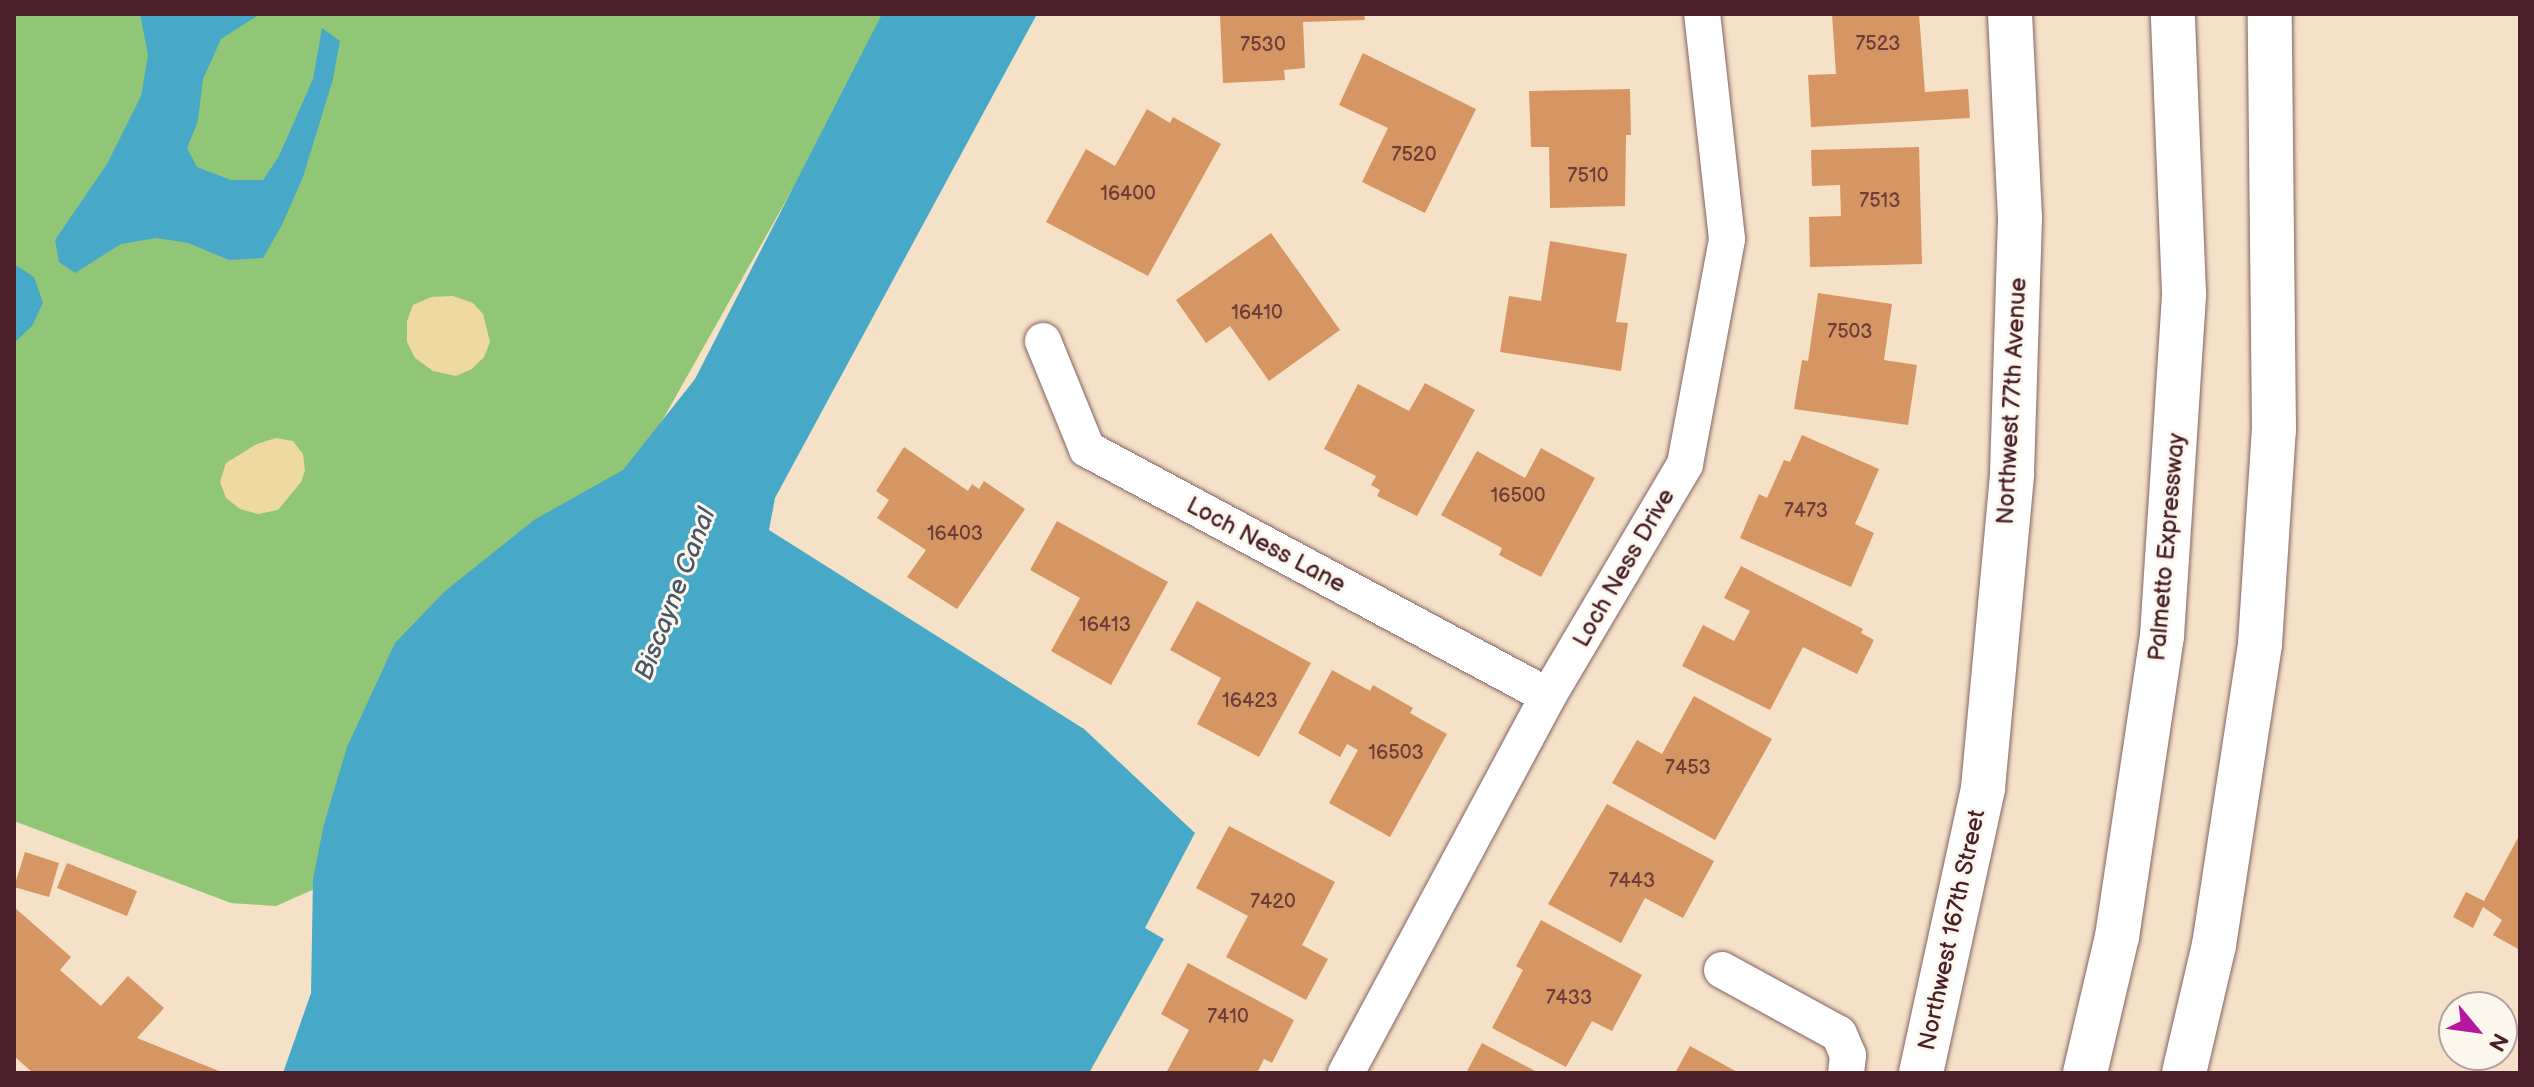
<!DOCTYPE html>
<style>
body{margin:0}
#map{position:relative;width:2534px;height:1087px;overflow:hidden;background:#f4e1c7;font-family:"Balsamiq Sans",sans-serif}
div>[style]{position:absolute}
.green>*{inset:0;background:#91c677}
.sand>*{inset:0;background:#eeda9e}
.water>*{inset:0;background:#47a9c7}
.building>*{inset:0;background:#d69663}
.roads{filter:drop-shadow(0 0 2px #866362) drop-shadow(0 0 2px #866362)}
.minor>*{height:36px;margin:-18px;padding:0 18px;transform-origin:18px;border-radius:18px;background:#fff}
.tertiary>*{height:44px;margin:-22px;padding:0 22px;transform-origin:22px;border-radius:22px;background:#fff}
.motorway>*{height:44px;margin:-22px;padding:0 22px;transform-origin:22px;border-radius:22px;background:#fff}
span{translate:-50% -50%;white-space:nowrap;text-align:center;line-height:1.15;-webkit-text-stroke:6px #fbf7ec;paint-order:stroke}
.number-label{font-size:20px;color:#6d3d39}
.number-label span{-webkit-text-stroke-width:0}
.street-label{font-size:24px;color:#4a1f2b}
.water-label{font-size:26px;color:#495669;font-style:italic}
.frame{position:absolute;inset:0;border:16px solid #4a1f2b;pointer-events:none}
.north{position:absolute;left:2438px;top:991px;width:80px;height:80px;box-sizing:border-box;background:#fbf7ec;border:2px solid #b4a19f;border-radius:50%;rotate:119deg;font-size:22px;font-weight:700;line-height:32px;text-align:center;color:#4a1f2b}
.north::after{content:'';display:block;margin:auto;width:28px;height:36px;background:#b5179e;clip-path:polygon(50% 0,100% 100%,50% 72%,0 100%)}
</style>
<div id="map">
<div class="green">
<i style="clip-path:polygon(14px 14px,891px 14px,604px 524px,353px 872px,276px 906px,231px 903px,14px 821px)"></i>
</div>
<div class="sand">
<i style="clip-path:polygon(453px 296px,473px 303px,483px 314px,490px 342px,484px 357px,472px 369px,456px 376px,433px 371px,415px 358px,407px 342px,407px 321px,413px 305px,431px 297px)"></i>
<i style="clip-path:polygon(276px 438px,293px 441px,303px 454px,305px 471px,301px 482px,278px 510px,258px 514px,240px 509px,226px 498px,220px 482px,226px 463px,257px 444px)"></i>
</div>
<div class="water">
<i style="clip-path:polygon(140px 14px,260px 14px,221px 39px,203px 79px,198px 121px,187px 148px,197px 167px,231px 180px,263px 180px,279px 156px,313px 79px,322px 28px,340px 41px,333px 79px,303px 177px,282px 225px,263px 258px,229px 260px,188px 243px,157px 238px,121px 244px,75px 273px,59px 262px,55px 240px,107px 164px,141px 96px,148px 55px)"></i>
<i style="clip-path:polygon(882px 14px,1037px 14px,775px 498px,769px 530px,1084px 729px,1195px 833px,1145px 928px,1164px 939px,1089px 1073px,283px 1073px,311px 993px,313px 879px,324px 824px,347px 747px,395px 643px,445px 591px,534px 520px,623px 470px,695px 379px)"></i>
<i style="clip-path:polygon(14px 264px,34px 277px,43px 303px,32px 326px,14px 343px)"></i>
</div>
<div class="building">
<i style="clip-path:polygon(1244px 14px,1364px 14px,1365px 20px,1303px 22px,1305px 68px,1284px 70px,1285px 80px,1223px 83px,1220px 16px)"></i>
<i style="clip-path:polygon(1832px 14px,1919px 14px,1925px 92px,1968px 89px,1970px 118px,1811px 127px,1808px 75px,1836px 74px)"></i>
<i style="clip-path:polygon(1363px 53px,1476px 109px,1425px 213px,1362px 182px,1388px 128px,1339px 105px)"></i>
<i style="clip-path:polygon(1630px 89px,1631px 135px,1626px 135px,1625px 206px,1550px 208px,1549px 147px,1531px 147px,1529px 91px)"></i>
<i style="clip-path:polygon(1147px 109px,1170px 123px,1173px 117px,1221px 144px,1148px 276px,1046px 222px,1086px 149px,1115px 166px)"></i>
<i style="clip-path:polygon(1919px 147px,1922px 264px,1810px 267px,1809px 217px,1841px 216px,1840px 185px,1812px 186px,1811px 150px)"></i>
<i style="clip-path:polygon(1271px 233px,1340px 330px,1269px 381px,1230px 326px,1206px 343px,1176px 300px)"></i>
<i style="clip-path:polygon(1550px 241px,1627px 254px,1616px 322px,1628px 323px,1621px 371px,1500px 352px,1509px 296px,1541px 301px)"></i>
<i style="clip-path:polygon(1818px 293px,1892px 304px,1884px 360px,1917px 365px,1908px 425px,1794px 409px,1802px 360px,1808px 361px)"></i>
<i style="clip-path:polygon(1425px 383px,1475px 410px,1417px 516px,1377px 496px,1380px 490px,1371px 485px,1376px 476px,1324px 449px,1358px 384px,1409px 411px)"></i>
<i style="clip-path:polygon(1802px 435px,1879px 469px,1855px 524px,1874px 533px,1851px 587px,1740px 538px,1759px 494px,1767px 498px,1784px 460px,1790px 462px)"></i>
<i style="clip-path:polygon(904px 447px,968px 491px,972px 484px,979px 489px,984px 481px,1025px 509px,957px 609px,907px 577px,926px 550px,877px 518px,889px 500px,876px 491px)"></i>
<i style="clip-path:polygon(1541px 448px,1595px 478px,1541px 577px,1499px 555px,1502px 548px,1441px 515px,1477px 451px,1525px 478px)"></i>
<i style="clip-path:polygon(1057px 521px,1168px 582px,1111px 685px,1051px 651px,1080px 598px,1030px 570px)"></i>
<i style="clip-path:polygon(1741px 566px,1863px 629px,1861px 633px,1874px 640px,1857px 674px,1803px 647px,1770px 710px,1682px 666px,1703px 625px,1734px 641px,1750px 611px,1724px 598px)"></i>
<i style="clip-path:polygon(1197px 601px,1311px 663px,1259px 757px,1197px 724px,1221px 678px,1170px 650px)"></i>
<i style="clip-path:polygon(1332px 670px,1370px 691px,1373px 685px,1413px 708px,1410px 713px,1447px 734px,1390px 837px,1329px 803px,1358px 750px,1347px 744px,1340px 757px,1298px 733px)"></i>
<i style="clip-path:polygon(1694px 696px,1772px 739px,1715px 840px,1612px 783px,1637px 740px,1662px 754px)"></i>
<i style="clip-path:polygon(1607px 804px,1714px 861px,1683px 918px,1645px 898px,1621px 943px,1548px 904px)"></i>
<i style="clip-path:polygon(1229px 826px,1335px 882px,1302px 945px,1328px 959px,1306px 1000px,1226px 957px,1248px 916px,1196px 888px)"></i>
<i style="clip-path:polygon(2520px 834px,2520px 950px,2493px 935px,2502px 920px,2483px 907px,2473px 928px,2453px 917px,2466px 892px,2484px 901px)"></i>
<i style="clip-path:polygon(25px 852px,59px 863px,49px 897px,14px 887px)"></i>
<i style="clip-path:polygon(67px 863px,137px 891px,127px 916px,57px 888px)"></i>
<i style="clip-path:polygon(14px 907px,71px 957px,60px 970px,101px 1006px,128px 976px,164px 1008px,137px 1038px,224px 1073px,33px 1073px,14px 1056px)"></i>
<i style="clip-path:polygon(1541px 920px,1642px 975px,1612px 1031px,1592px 1021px,1566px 1067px,1492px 1028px,1523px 970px,1516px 966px)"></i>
<i style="clip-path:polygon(1188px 963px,1294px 1020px,1272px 1063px,1264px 1059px,1257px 1073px,1166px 1073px,1189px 1030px,1161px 1014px)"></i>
<i style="clip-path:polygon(1482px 1043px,1539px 1073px,1466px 1073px)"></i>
<i style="clip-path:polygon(1690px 1046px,1739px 1073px,1675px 1073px)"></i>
</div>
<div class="roads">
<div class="minor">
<i style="left:1043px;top:341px;width:117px;rotate:67.8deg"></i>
<i style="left:1087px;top:449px;width:523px;rotate:28.18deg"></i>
<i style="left:1722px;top:970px;width:133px;rotate:28.7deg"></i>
<i style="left:1839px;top:1034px;width:23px;rotate:67deg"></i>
<i style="left:1848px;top:1055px;width:18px;rotate:96deg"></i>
<i style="left:1346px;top:1073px;width:428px;rotate:-61.8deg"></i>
<i style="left:1548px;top:696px;width:269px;rotate:-59.4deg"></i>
<i style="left:1685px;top:464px;width:229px;rotate:-79.4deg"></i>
<i style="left:1727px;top:239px;width:226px;rotate:-96.3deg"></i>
</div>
<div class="tertiary">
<i style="left:1921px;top:1073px;width:292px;rotate:-77.7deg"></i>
<i style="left:1983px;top:788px;width:316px;rotate:-84.7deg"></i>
<i style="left:2012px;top:473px;width:255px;rotate:-88.2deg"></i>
<i style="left:2020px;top:218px;width:204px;rotate:-92.8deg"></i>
</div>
<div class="motorway">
<i style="left:2085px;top:1073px;width:140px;rotate:-76.8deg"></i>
<i style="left:2117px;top:937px;width:304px;rotate:-81.5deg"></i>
<i style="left:2162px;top:636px;width:344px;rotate:-86.3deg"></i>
<i style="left:2184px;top:293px;width:279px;rotate:-92.3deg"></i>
<i style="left:2184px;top:1073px;width:131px;rotate:-76.8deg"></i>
<i style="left:2214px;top:945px;width:304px;rotate:-81.3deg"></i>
<i style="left:2260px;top:644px;width:214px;rotate:-86.3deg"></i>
<i style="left:2274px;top:430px;width:416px;rotate:-90.6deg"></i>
</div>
</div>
<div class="number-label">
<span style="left:1878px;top:44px">7523</span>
<span style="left:1263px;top:45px">7530</span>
<span style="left:1414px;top:155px">7520</span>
<span style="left:1588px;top:176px">7510</span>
<span style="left:1128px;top:194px">16400</span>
<span style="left:1880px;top:201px">7513</span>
<span style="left:1257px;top:313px">16410</span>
<span style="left:1850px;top:332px">7503</span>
<span style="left:1518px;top:496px">16500</span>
<span style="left:1806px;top:511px">7473</span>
<span style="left:955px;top:534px">16403</span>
<span style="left:1105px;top:625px">16413</span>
<span style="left:1250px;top:701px">16423</span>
<span style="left:1396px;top:753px">16503</span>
<span style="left:1688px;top:768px">7453</span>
<span style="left:1632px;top:881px">7443</span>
<span style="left:1273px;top:902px">7420</span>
<span style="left:1569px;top:998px">7433</span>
<span style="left:1228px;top:1017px">7410</span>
</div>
<div class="street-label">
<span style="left:2012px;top:401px;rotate:-87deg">Northwest 77th Avenue</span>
<span style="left:1266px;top:545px;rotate:28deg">Loch Ness Lane</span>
<span style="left:2167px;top:547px;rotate:-85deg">Palmetto Expressway</span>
<span style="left:1624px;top:568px;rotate:-60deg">Loch Ness Drive</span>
<span style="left:1952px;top:930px;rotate:-78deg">Northwest 167th Street</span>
</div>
<div class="water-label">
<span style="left:676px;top:594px;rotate:-69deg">Biscayne Canal</span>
</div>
<div class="frame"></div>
<div class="north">N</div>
</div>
